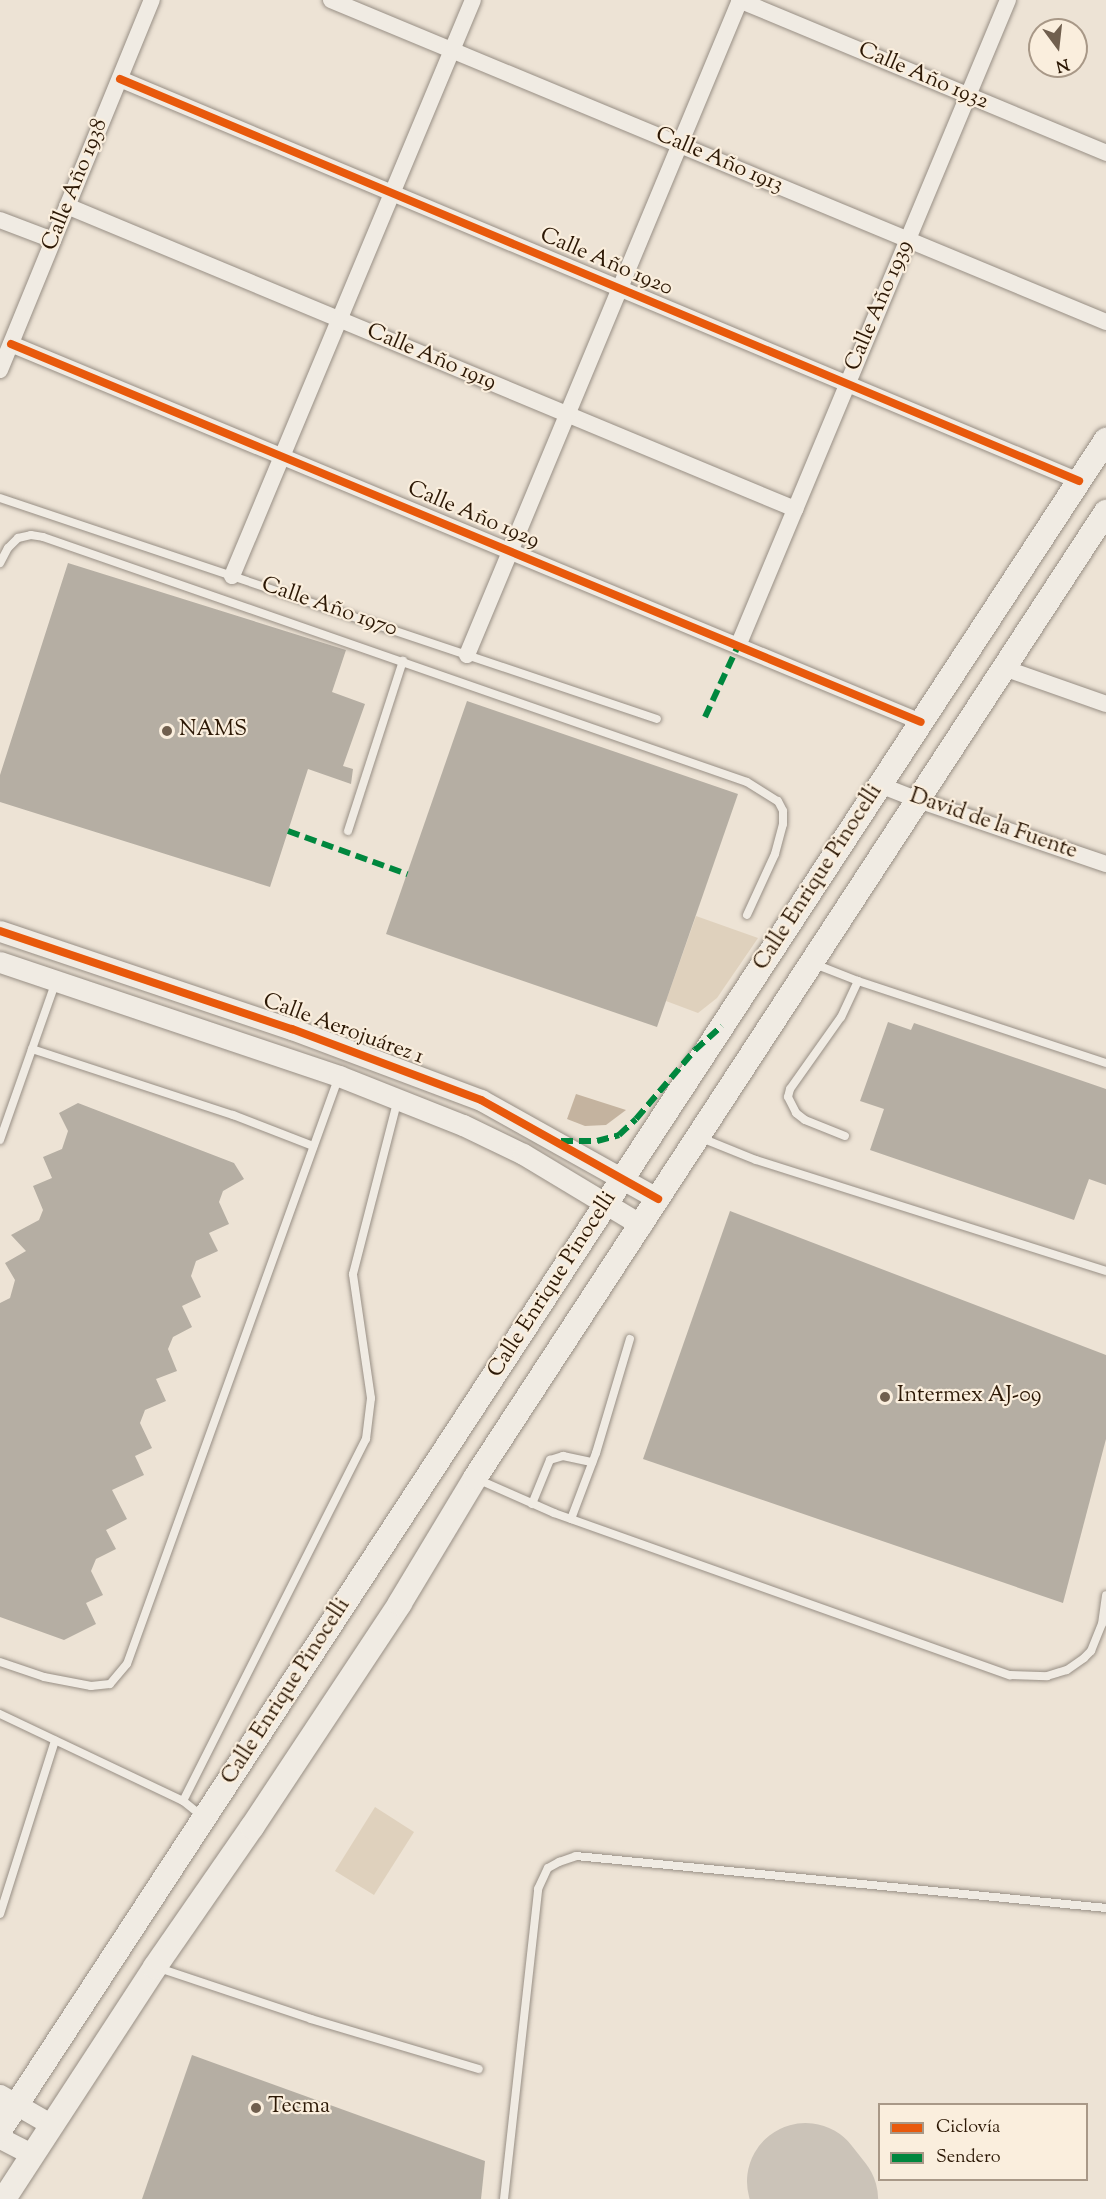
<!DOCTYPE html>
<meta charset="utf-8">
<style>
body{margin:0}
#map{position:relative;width:1106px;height:2199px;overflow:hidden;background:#ede3d5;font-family:"Sorts Mill Goudy",serif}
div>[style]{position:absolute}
.green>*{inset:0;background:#dfd1bd}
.water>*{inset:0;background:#c4b39f}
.runway>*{height:117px;margin:-58.5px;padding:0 58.5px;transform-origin:58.5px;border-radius:58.5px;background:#cbc3b8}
.building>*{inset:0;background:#b5aea3}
.roads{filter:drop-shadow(0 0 2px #988f85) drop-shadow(0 0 2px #988f85)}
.service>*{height:8px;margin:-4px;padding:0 4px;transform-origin:4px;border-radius:4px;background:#f0ebe3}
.minor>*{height:16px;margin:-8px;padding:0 8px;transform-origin:8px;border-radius:8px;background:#f0ebe3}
.tertiary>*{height:21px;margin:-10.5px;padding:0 10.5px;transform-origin:10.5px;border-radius:10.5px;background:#f0ebe3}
.secondary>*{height:24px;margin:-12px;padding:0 12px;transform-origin:12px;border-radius:12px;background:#f0ebe3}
.quiet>*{height:6px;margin-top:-3px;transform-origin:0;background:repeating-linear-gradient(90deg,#00873e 0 12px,transparent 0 18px)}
.cycleway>*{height:8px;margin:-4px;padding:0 4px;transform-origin:4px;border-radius:4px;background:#e8590c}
.dots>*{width:16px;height:16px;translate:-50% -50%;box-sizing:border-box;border:3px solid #faeedd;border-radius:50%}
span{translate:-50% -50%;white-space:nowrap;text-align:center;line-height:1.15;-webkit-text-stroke:4.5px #faeedd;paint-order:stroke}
.street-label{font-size:22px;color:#2c1805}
.poi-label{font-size:22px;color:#2c1805}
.left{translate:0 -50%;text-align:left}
.legend{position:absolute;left:878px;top:2103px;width:210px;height:78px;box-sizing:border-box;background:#faeedd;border:2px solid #a89887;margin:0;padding:8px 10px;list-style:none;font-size:18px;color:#2c1805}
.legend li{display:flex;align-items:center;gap:12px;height:30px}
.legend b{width:30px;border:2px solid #a89887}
.north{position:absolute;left:1028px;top:18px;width:60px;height:60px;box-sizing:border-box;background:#faeedd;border:2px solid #a89887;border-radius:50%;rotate:165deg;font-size:16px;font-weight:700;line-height:24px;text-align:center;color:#2c1805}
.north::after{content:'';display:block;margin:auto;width:21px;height:27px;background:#705f4e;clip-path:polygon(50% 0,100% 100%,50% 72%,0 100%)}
</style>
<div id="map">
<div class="green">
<i style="clip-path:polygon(696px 916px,758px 938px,717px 998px,698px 1013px,666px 1001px)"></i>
<i style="clip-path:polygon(375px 1807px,414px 1832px,374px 1895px,335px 1871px)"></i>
</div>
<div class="water">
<i style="clip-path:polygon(576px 1094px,626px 1110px,606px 1125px,585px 1126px,567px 1119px)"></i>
</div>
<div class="runway">
<i style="left:805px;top:2181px;width:23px;rotate:52deg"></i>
</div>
<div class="building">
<i style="clip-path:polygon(68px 563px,346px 650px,332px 692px,365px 704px,343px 766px,353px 769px,351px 784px,308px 769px,270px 887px,0 802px,0 775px)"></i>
<i style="clip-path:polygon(467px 701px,738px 794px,657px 1027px,386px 934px)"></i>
<i style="clip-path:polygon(888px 1022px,911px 1030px,914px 1023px,1106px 1089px,1106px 1185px,1089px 1179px,1074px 1220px,870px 1150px,884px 1109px,860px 1101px)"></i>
<i style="clip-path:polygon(78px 1103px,234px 1163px,244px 1179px,223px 1191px,219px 1202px,229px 1224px,209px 1233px,218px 1251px,196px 1261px,191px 1276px,201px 1297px,182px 1306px,192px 1327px,173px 1337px,168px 1349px,177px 1371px,156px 1379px,166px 1401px,145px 1410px,140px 1423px,152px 1448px,135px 1456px,144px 1475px,112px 1490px,127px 1519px,106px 1530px,116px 1549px,96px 1559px,91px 1571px,103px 1595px,86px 1603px,96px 1624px,64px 1640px,0 1617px,0 1303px,10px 1298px,15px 1280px,5px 1263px,26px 1251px,11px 1235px,39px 1220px,43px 1210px,33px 1186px,52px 1178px,43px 1157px,62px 1149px,68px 1131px,59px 1113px)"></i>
<i style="clip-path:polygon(730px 1211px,1106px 1355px,1106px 1439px,1063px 1603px,643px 1459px)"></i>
<i style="clip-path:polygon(192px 2055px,485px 2161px,481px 2199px,142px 2199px)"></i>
</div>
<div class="roads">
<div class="service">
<i style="left:0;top:498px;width:693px;rotate:18.59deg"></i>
<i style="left:0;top:563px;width:17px;rotate:-62deg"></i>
<i style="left:8px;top:548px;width:14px;rotate:-45deg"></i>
<i style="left:18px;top:538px;width:13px;rotate:-13deg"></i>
<i style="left:31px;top:535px;width:12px;rotate:9deg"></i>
<i style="left:43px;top:537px;width:745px;rotate:19.19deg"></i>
<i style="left:747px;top:782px;width:36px;rotate:32deg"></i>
<i style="left:778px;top:801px;width:11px;rotate:63deg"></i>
<i style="left:783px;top:811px;width:13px;rotate:90deg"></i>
<i style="left:783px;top:824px;width:31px;rotate:105deg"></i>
<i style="left:775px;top:854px;width:67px;rotate:114.7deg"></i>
<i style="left:348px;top:831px;width:179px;rotate:-72.1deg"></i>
<i style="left:812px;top:963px;width:49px;rotate:21.4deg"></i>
<i style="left:858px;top:981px;width:40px;rotate:115deg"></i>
<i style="left:841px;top:1017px;width:88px;rotate:125.3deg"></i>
<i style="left:790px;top:1089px;width:8px;rotate:104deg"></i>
<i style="left:788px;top:1097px;width:18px;rotate:63deg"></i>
<i style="left:796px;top:1113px;width:11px;rotate:38deg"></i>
<i style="left:805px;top:1120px;width:43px;rotate:21.8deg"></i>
<i style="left:858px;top:981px;width:261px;rotate:18.3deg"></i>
<i style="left:32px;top:1049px;width:212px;rotate:18.2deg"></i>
<i style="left:233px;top:1115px;width:86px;rotate:21.2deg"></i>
<i style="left:699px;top:1137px;width:61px;rotate:22deg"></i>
<i style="left:756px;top:1160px;width:367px;rotate:17.6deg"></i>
<i style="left:0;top:1140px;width:169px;rotate:-70.6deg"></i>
<i style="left:477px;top:1479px;width:84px;rotate:23.8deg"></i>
<i style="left:554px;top:1513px;width:484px;rotate:19.6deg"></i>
<i style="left:1010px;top:1675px;width:37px;rotate:2deg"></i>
<i style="left:1047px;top:1676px;width:21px;rotate:-17deg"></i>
<i style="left:1067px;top:1670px;width:21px;rotate:-35deg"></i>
<i style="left:1084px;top:1658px;width:10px;rotate:-45deg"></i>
<i style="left:1091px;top:1651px;width:29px;rotate:-68deg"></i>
<i style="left:1102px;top:1624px;width:29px;rotate:-82deg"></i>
<i style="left:532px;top:1504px;width:48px;rotate:-67.8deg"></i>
<i style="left:550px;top:1460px;width:14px;rotate:-17deg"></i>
<i style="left:563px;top:1456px;width:30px;rotate:12deg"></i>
<i style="left:571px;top:1519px;width:71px;rotate:-69.3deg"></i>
<i style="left:596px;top:1453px;width:119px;rotate:-73.4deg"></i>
<i style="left:0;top:1662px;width:46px;rotate:18.8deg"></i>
<i style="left:44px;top:1677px;width:48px;rotate:10.8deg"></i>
<i style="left:91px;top:1686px;width:19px;rotate:-6deg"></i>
<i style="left:110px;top:1684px;width:26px;rotate:-50deg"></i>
<i style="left:127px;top:1664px;width:625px;rotate:-70.17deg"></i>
<i style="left:0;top:1714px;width:203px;rotate:25.4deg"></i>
<i style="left:203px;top:1817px;width:26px;rotate:-141deg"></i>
<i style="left:183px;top:1801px;width:406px;rotate:-63.2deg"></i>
<i style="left:366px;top:1439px;width:41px;rotate:-83deg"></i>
<i style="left:371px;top:1398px;width:125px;rotate:-98.3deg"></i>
<i style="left:353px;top:1274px;width:181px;rotate:-75.6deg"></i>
<i style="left:0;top:1914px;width:182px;rotate:-72.4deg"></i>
<i style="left:156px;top:1967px;width:163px;rotate:18.5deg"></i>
<i style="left:311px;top:2019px;width:175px;rotate:16.6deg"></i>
<i style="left:504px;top:2199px;width:312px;rotate:-83.7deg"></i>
<i style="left:538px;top:1889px;width:23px;rotate:-65deg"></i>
<i style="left:548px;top:1868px;width:13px;rotate:-29deg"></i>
<i style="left:559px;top:1862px;width:18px;rotate:-19deg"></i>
<i style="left:576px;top:1856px;width:533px;rotate:5.6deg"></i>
</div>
<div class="minor">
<i style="left:331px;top:0;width:839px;rotate:22.56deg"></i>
<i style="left:739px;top:0;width:398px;rotate:22.6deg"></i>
<i style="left:120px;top:79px;width:1040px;rotate:22.74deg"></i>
<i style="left:67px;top:206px;width:789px;rotate:22.6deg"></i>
<i style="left:0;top:220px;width:57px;rotate:20.7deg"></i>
<i style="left:11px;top:344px;width:985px;rotate:22.56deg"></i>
<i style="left:0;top:370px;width:400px;rotate:-67.7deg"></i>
<i style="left:232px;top:576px;width:624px;rotate:-67.3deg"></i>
<i style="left:738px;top:646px;width:700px;rotate:-67.32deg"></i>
<i style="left:467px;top:655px;width:710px;rotate:-67.37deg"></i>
<i style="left:1004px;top:668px;width:108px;rotate:19.4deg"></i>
<i style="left:880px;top:785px;width:41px;rotate:21.5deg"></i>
<i style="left:918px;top:800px;width:199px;rotate:18.8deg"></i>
</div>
<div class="tertiary">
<i style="left:0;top:931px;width:308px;rotate:18.6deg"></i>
<i style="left:292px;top:1029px;width:202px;rotate:20.6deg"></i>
<i style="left:481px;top:1100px;width:203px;rotate:29.2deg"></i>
<i style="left:0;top:962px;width:358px;rotate:18.6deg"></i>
<i style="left:339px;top:1076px;width:133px;rotate:21.6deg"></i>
<i style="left:463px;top:1125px;width:67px;rotate:25.8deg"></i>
<i style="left:523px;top:1154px;width:138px;rotate:31deg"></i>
<i style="left:0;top:2095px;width:60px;rotate:30deg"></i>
<i style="left:0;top:2138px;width:37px;rotate:27deg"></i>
</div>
<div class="secondary">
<i style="left:0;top:2130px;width:2020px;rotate:-56.8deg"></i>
<i style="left:4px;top:2199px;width:277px;rotate:-56.9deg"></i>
<i style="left:155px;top:1967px;width:170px;rotate:-55.3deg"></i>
<i style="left:252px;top:1827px;width:268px;rotate:-56.5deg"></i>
<i style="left:400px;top:1603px;width:146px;rotate:-59deg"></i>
<i style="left:475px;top:1478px;width:1154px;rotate:-56.85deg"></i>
</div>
</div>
<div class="quiet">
<i style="left:705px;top:717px;width:78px;rotate:-65.1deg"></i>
<i style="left:288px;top:831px;width:127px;rotate:19.9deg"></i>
<i style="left:561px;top:1141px;width:36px"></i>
<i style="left:597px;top:1141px;width:23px;rotate:-15deg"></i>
<i style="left:619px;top:1135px;width:23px;rotate:-43deg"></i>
<i style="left:636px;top:1119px;width:91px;rotate:-49.5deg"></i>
<i style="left:695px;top:1050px;width:36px;rotate:-42deg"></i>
</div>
<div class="cycleway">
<i style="left:120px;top:79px;width:1040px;rotate:22.74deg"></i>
<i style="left:11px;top:344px;width:985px;rotate:22.56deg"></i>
<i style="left:0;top:931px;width:308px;rotate:18.6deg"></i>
<i style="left:292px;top:1029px;width:202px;rotate:20.6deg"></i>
<i style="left:481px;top:1100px;width:203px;rotate:29.2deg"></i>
</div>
<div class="dots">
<i style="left:167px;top:731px;background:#705f4e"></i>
<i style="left:885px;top:1397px;background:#705f4e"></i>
<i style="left:256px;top:2108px;background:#705f4e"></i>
</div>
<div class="street-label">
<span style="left:923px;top:77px;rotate:23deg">Calle Año 1932</span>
<span style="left:719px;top:161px;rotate:23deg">Calle Año 1913</span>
<span style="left:76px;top:185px;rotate:-68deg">Calle Año 1938</span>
<span style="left:606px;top:263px;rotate:23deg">Calle Año 1920</span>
<span style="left:880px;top:306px;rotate:-67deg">Calle Año 1939</span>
<span style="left:431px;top:358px;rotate:23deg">Calle Año 1919</span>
<span style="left:473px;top:516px;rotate:23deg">Calle Año 1929</span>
<span style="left:329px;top:608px;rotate:19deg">Calle Año 1970</span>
<span style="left:993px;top:825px;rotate:19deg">David de la Fuente</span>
<span style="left:819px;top:878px;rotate:-57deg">Calle Enrique Pinocelli</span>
<span style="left:343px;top:1030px;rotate:20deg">Calle Aerojuárez 1</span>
<span style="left:553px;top:1285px;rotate:-57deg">Calle Enrique Pinocelli</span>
<span style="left:287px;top:1692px;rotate:-57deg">Calle Enrique Pinocelli</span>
</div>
<div class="poi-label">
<span class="left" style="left:179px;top:731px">NAMS</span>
<span class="left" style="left:897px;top:1397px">Intermex AJ-09</span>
<span class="left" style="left:268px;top:2108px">Tecma</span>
</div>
<ul class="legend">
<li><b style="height:8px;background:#e8590c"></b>Ciclovía</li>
<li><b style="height:8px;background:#00873e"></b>Sendero</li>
</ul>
<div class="north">N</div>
</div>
